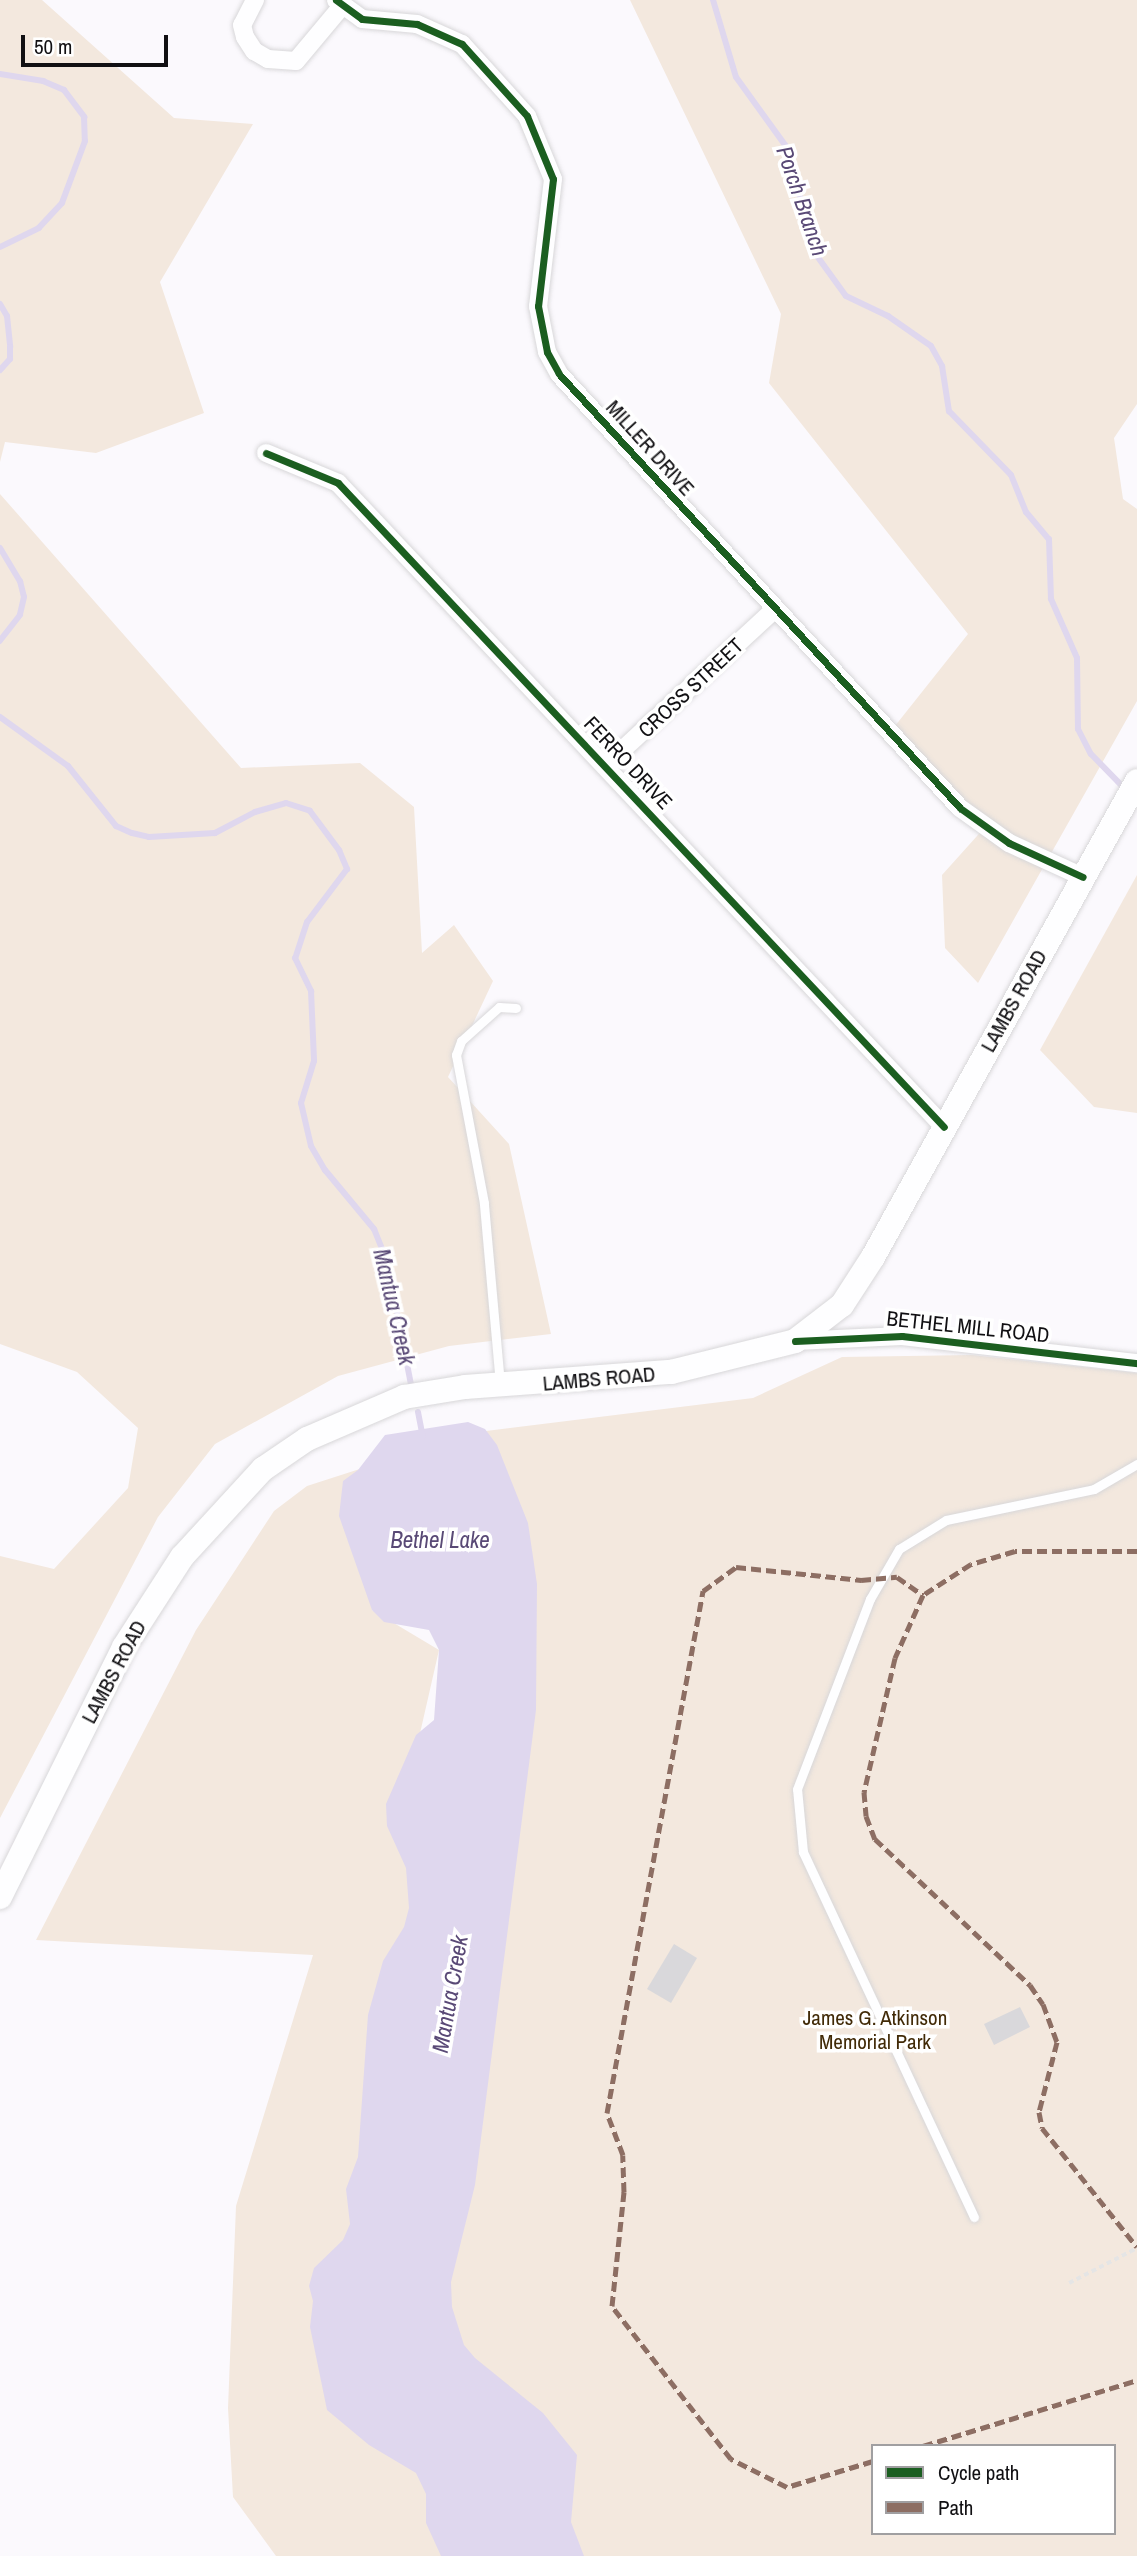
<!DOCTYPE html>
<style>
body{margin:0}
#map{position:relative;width:1137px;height:2556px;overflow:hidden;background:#fbf9fd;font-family:"Archivo Narrow",sans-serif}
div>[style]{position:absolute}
.green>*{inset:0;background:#f3e8de}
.water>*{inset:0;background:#dfd7ee}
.stream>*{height:6px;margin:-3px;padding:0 3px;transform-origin:3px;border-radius:3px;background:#dfd7ee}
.building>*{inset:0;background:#d9d8db}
.path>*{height:3.5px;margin-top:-1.75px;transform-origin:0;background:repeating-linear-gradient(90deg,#e5e5e5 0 5px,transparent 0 8.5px)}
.roads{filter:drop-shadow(0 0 2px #d8d7d9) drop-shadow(0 0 2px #d8d7d9)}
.service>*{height:9px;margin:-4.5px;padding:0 4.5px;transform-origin:4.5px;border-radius:4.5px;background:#fefeff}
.minor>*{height:18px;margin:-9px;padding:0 9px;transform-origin:9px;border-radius:9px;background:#fefeff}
.secondary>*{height:24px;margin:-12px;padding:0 12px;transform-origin:12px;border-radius:12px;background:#fefeff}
.quiet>*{height:5px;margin-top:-2.5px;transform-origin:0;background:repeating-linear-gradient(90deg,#8d6e63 0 10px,transparent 0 15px)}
.cycleway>*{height:7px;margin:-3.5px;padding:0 3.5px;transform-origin:3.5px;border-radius:3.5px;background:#1b5e20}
span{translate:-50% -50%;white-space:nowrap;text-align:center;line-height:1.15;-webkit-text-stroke:7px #fff;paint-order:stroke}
.street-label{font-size:21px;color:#111013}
.park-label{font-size:21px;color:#412a07}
.water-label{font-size:23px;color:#594976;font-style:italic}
.legend{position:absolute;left:871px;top:2444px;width:245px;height:91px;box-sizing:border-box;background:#fff;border:2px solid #a09fa1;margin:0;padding:9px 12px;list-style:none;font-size:21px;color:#111013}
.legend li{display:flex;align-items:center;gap:14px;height:35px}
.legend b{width:35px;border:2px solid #a09fa1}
.scale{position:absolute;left:21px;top:35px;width:147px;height:32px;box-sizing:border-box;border:4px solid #111013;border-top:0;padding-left:9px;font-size:21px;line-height:24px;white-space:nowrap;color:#111013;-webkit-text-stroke:5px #fff;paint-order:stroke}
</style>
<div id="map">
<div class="green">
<i style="clip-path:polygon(0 0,42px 0,174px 118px,253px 124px,160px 282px,204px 413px,96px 453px,5px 442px,0 462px)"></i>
<i style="clip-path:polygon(630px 0,1137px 0,1137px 404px,1114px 438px,1123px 499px,1137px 509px,1137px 701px,978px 983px,945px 948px,942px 875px,986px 826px,891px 731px,968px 634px,769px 383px,781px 314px)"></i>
<i style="clip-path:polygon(0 494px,241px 768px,360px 763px,414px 807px,422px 953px,454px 925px,493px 981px,448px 1077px,509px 1144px,551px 1334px,449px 1346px,338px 1376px,215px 1444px,158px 1517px,0 1818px,0 1556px,54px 1569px,128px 1488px,138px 1428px,77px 1372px,0 1344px)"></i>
<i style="clip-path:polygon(1137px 875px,1137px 1113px,1094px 1107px,1040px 1050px)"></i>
<i style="clip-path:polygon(evenodd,972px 1355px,1137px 1373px,1137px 2556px,276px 2556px,233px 2497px,228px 2408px,236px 2206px,313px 1955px,36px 1940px,196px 1630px,274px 1511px,307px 1486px,369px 1466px,372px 1610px,439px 1650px,395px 1843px,536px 1710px,486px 1431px,753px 1398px,842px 1357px,972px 1355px,873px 2446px,1114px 2446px,1114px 2533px,873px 2533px,873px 2446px)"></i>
</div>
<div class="water">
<i style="clip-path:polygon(468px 1422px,485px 1429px,497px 1445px,528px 1523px,537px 1584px,536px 1710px,475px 2185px,451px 2282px,452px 2307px,464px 2345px,475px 2358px,543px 2413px,577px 2455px,571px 2522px,584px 2556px,441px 2556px,426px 2523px,426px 2494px,416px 2473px,369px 2445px,327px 2410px,310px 2327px,313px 2301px,309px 2286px,314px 2268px,343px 2240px,350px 2224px,346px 2189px,358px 2157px,368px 2015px,383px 1961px,404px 1927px,409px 1908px,406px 1868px,387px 1826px,386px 1804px,416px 1735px,434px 1720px,439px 1650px,429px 1630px,384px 1622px,372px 1610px,339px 1516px,343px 1481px,358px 1470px,385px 1435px)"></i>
</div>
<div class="stream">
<i style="left:713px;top:0;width:80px;rotate:73.4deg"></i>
<i style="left:736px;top:77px;width:84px;rotate:54.2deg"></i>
<i style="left:785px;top:145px;width:116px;rotate:73.9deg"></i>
<i style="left:817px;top:256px;width:49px;rotate:54.1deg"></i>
<i style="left:846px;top:296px;width:47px;rotate:25.5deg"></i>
<i style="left:888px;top:316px;width:52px;rotate:34.9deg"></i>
<i style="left:931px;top:346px;width:23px;rotate:61deg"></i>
<i style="left:942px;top:366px;width:46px;rotate:81.2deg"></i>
<i style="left:949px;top:411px;width:89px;rotate:45.9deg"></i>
<i style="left:1011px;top:475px;width:40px;rotate:68deg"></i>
<i style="left:1026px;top:512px;width:35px;rotate:50deg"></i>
<i style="left:1049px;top:539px;width:60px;rotate:88.1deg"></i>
<i style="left:1051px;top:599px;width:64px;rotate:66.2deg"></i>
<i style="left:1077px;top:658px;width:71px;rotate:89.2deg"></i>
<i style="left:1078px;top:729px;width:28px;rotate:63deg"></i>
<i style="left:1091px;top:754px;width:49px;rotate:45.8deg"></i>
<i style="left:0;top:74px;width:44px;rotate:9.2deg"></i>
<i style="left:43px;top:81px;width:23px;rotate:23deg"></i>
<i style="left:64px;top:90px;width:34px;rotate:53deg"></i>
<i style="left:84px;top:117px;width:24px;rotate:88deg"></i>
<i style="left:85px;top:141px;width:66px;rotate:110.4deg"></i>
<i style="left:62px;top:203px;width:34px;rotate:133deg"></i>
<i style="left:39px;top:228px;width:43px;rotate:154deg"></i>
<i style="left:0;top:304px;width:14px;rotate:60deg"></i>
<i style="left:7px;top:316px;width:31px;rotate:84deg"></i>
<i style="left:10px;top:347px;width:12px;rotate:90deg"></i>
<i style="left:10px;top:359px;width:15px;rotate:132deg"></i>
<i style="left:0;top:548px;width:39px;rotate:59deg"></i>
<i style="left:20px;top:581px;width:16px;rotate:76deg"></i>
<i style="left:24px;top:597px;width:18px;rotate:103deg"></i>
<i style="left:20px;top:615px;width:33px;rotate:128deg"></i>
<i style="left:0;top:717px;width:84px;rotate:35.8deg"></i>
<i style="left:68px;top:766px;width:77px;rotate:51.3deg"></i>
<i style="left:116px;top:826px;width:17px;rotate:24deg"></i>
<i style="left:132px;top:833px;width:17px;rotate:13deg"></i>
<i style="left:149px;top:837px;width:66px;rotate:-3.5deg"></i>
<i style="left:215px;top:833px;width:45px;rotate:-27.7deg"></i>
<i style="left:255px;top:812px;width:32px;rotate:-16deg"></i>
<i style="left:286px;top:803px;width:25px;rotate:18deg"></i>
<i style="left:310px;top:811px;width:49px;rotate:53.4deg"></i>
<i style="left:339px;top:850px;width:21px;rotate:67deg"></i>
<i style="left:347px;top:869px;width:66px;rotate:127deg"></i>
<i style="left:307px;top:922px;width:38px;rotate:108deg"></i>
<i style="left:295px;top:958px;width:37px;rotate:64deg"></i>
<i style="left:311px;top:991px;width:70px;rotate:87.5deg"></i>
<i style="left:314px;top:1061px;width:44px;rotate:107.2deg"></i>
<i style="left:301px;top:1103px;width:44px;rotate:76.9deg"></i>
<i style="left:311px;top:1146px;width:28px;rotate:60deg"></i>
<i style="left:325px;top:1170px;width:77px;rotate:50.3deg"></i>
<i style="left:374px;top:1229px;width:35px;rotate:68deg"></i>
<i style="left:387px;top:1261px;width:125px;rotate:79deg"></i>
<i style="left:418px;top:1412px;width:25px;rotate:79deg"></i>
</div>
<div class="building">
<i style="clip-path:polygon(674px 1944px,697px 1958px,671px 2003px,647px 1989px)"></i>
<i style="clip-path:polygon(1020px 2007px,1030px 2027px,994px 2045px,984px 2024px)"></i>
</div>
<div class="path">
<i style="left:1069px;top:2283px;width:76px;rotate:-27.2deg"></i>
</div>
<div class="roads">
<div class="service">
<i style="left:500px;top:1384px;width:182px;rotate:-95.1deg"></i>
<i style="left:484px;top:1203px;width:151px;rotate:-100.7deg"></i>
<i style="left:456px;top:1055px;width:15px;rotate:-70deg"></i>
<i style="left:461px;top:1041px;width:51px;rotate:-41.8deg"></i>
<i style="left:499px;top:1007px;width:17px;rotate:3deg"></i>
<i style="left:974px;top:2217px;width:403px;rotate:-115.1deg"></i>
<i style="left:803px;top:1852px;width:63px;rotate:-95.4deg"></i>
<i style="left:797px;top:1789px;width:204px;rotate:-69deg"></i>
<i style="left:870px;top:1599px;width:58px;rotate:-59.9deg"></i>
<i style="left:899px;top:1549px;width:55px;rotate:-31.7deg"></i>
<i style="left:946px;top:1520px;width:151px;rotate:-11.8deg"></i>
<i style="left:1094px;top:1489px;width:50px;rotate:-30.2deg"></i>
</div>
<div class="minor">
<i style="left:255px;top:0;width:28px;rotate:117deg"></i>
<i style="left:242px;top:25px;width:12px;rotate:76deg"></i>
<i style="left:245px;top:37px;width:17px;rotate:57deg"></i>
<i style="left:254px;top:51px;width:16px;rotate:30deg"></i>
<i style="left:268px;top:59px;width:28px;rotate:4deg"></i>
<i style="left:296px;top:61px;width:72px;rotate:-50.1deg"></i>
<i style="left:336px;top:0;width:32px;rotate:36deg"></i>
<i style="left:362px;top:19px;width:55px;rotate:5.2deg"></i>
<i style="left:417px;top:24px;width:49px;rotate:24deg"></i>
<i style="left:462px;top:44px;width:97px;rotate:47.9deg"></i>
<i style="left:527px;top:116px;width:68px;rotate:67.6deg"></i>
<i style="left:553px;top:179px;width:128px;rotate:96.7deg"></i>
<i style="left:538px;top:306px;width:47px;rotate:78.9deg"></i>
<i style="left:547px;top:352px;width:25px;rotate:61deg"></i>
<i style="left:559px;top:374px;width:591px;rotate:47.26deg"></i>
<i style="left:960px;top:808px;width:60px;rotate:35.5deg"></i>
<i style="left:1009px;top:843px;width:81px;rotate:24.7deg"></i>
<i style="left:266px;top:453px;width:78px;rotate:22.6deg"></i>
<i style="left:338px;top:483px;width:884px;rotate:46.74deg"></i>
<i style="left:606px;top:765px;width:229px;rotate:-42.7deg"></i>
<i style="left:795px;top:1341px;width:107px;rotate:-2.7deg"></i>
<i style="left:902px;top:1336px;width:237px;rotate:6.6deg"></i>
</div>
<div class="secondary">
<i style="left:0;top:1897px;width:279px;rotate:-63.6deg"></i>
<i style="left:124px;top:1647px;width:107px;rotate:-57.2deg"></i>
<i style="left:182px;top:1557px;width:120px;rotate:-47.4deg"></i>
<i style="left:263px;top:1469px;width:53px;rotate:-34.3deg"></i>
<i style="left:307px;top:1439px;width:106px;rotate:-23.4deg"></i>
<i style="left:404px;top:1397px;width:62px;rotate:-9.3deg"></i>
<i style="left:465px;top:1387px;width:207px;rotate:-4.2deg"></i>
<i style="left:671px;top:1372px;width:128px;rotate:-14deg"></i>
<i style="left:795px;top:1341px;width:59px;rotate:-37.5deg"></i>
<i style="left:842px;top:1305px;width:57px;rotate:-57.1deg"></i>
<i style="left:873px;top:1257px;width:544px;rotate:-60.99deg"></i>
</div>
</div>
<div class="quiet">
<i style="left:1137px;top:1551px;width:122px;rotate:180deg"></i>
<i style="left:1015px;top:1551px;width:46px;rotate:163.5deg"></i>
<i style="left:971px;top:1564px;width:57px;rotate:147.1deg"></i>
<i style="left:923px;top:1595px;width:69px;rotate:114deg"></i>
<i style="left:895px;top:1658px;width:138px;rotate:103deg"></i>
<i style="left:864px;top:1792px;width:24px;rotate:85deg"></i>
<i style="left:866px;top:1816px;width:25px;rotate:69deg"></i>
<i style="left:875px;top:1839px;width:213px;rotate:43.3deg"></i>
<i style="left:1030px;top:1985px;width:23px;rotate:56deg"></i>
<i style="left:1043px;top:2004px;width:40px;rotate:69.8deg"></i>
<i style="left:1057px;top:2042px;width:72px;rotate:104.4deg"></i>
<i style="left:1039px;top:2112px;width:16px;rotate:79deg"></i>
<i style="left:1042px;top:2128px;width:152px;rotate:51.4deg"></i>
<i style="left:923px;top:2446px;width:224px;rotate:-17.1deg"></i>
<i style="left:873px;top:2461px;width:90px;rotate:163.2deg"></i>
<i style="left:787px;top:2487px;width:63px;rotate:-153.4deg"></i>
<i style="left:731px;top:2459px;width:194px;rotate:-127.9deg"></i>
<i style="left:612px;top:2306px;width:115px;rotate:-84deg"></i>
<i style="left:624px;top:2192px;width:37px;rotate:-92deg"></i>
<i style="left:623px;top:2155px;width:45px;rotate:-110.9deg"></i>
<i style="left:607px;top:2113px;width:531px;rotate:-79.58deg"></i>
<i style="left:703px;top:1591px;width:41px;rotate:-36deg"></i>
<i style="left:736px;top:1567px;width:126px;rotate:5.9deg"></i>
<i style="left:861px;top:1580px;width:36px;rotate:-5deg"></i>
<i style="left:897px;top:1577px;width:32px;rotate:35deg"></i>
</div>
<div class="cycleway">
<i style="left:336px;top:0;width:32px;rotate:36deg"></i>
<i style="left:362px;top:19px;width:55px;rotate:5.2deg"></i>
<i style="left:417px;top:24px;width:49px;rotate:24deg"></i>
<i style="left:462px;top:44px;width:97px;rotate:47.9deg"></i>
<i style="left:527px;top:116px;width:68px;rotate:67.6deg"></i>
<i style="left:553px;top:179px;width:128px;rotate:96.7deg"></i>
<i style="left:538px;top:306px;width:47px;rotate:78.9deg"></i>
<i style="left:547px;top:352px;width:25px;rotate:61deg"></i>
<i style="left:559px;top:374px;width:591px;rotate:47.26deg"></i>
<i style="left:960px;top:808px;width:60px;rotate:35.5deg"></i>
<i style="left:1009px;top:843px;width:81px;rotate:24.7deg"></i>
<i style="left:266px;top:453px;width:78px;rotate:22.6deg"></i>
<i style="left:338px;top:483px;width:884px;rotate:46.74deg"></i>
<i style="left:795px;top:1341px;width:107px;rotate:-2.7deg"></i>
<i style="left:902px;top:1336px;width:237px;rotate:6.6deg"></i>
</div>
<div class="street-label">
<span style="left:650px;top:448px;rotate:48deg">MILLER DRIVE</span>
<span style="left:691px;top:688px;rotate:-43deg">CROSS STREET</span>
<span style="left:628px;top:763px;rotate:47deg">FERRO DRIVE</span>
<span style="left:1014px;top:1001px;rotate:-61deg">LAMBS ROAD</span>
<span style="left:968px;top:1327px;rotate:6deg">BETHEL MILL ROAD</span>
<span style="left:599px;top:1379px;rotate:-5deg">LAMBS ROAD</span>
<span style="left:114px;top:1672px;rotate:-62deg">LAMBS ROAD</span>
</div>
<div class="park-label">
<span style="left:875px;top:2030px">James G. Atkinson<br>Memorial Park</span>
</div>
<div class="water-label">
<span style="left:802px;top:201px;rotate:71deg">Porch Branch</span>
<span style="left:394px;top:1307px;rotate:77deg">Mantua Creek</span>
<span style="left:440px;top:1540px">Bethel Lake</span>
<span style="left:450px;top:1994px;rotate:-80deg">Mantua Creek</span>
</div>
<ul class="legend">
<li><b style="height:9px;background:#1b5e20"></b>Cycle path</li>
<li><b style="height:9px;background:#8d6e63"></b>Path</li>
</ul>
<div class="scale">50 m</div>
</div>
